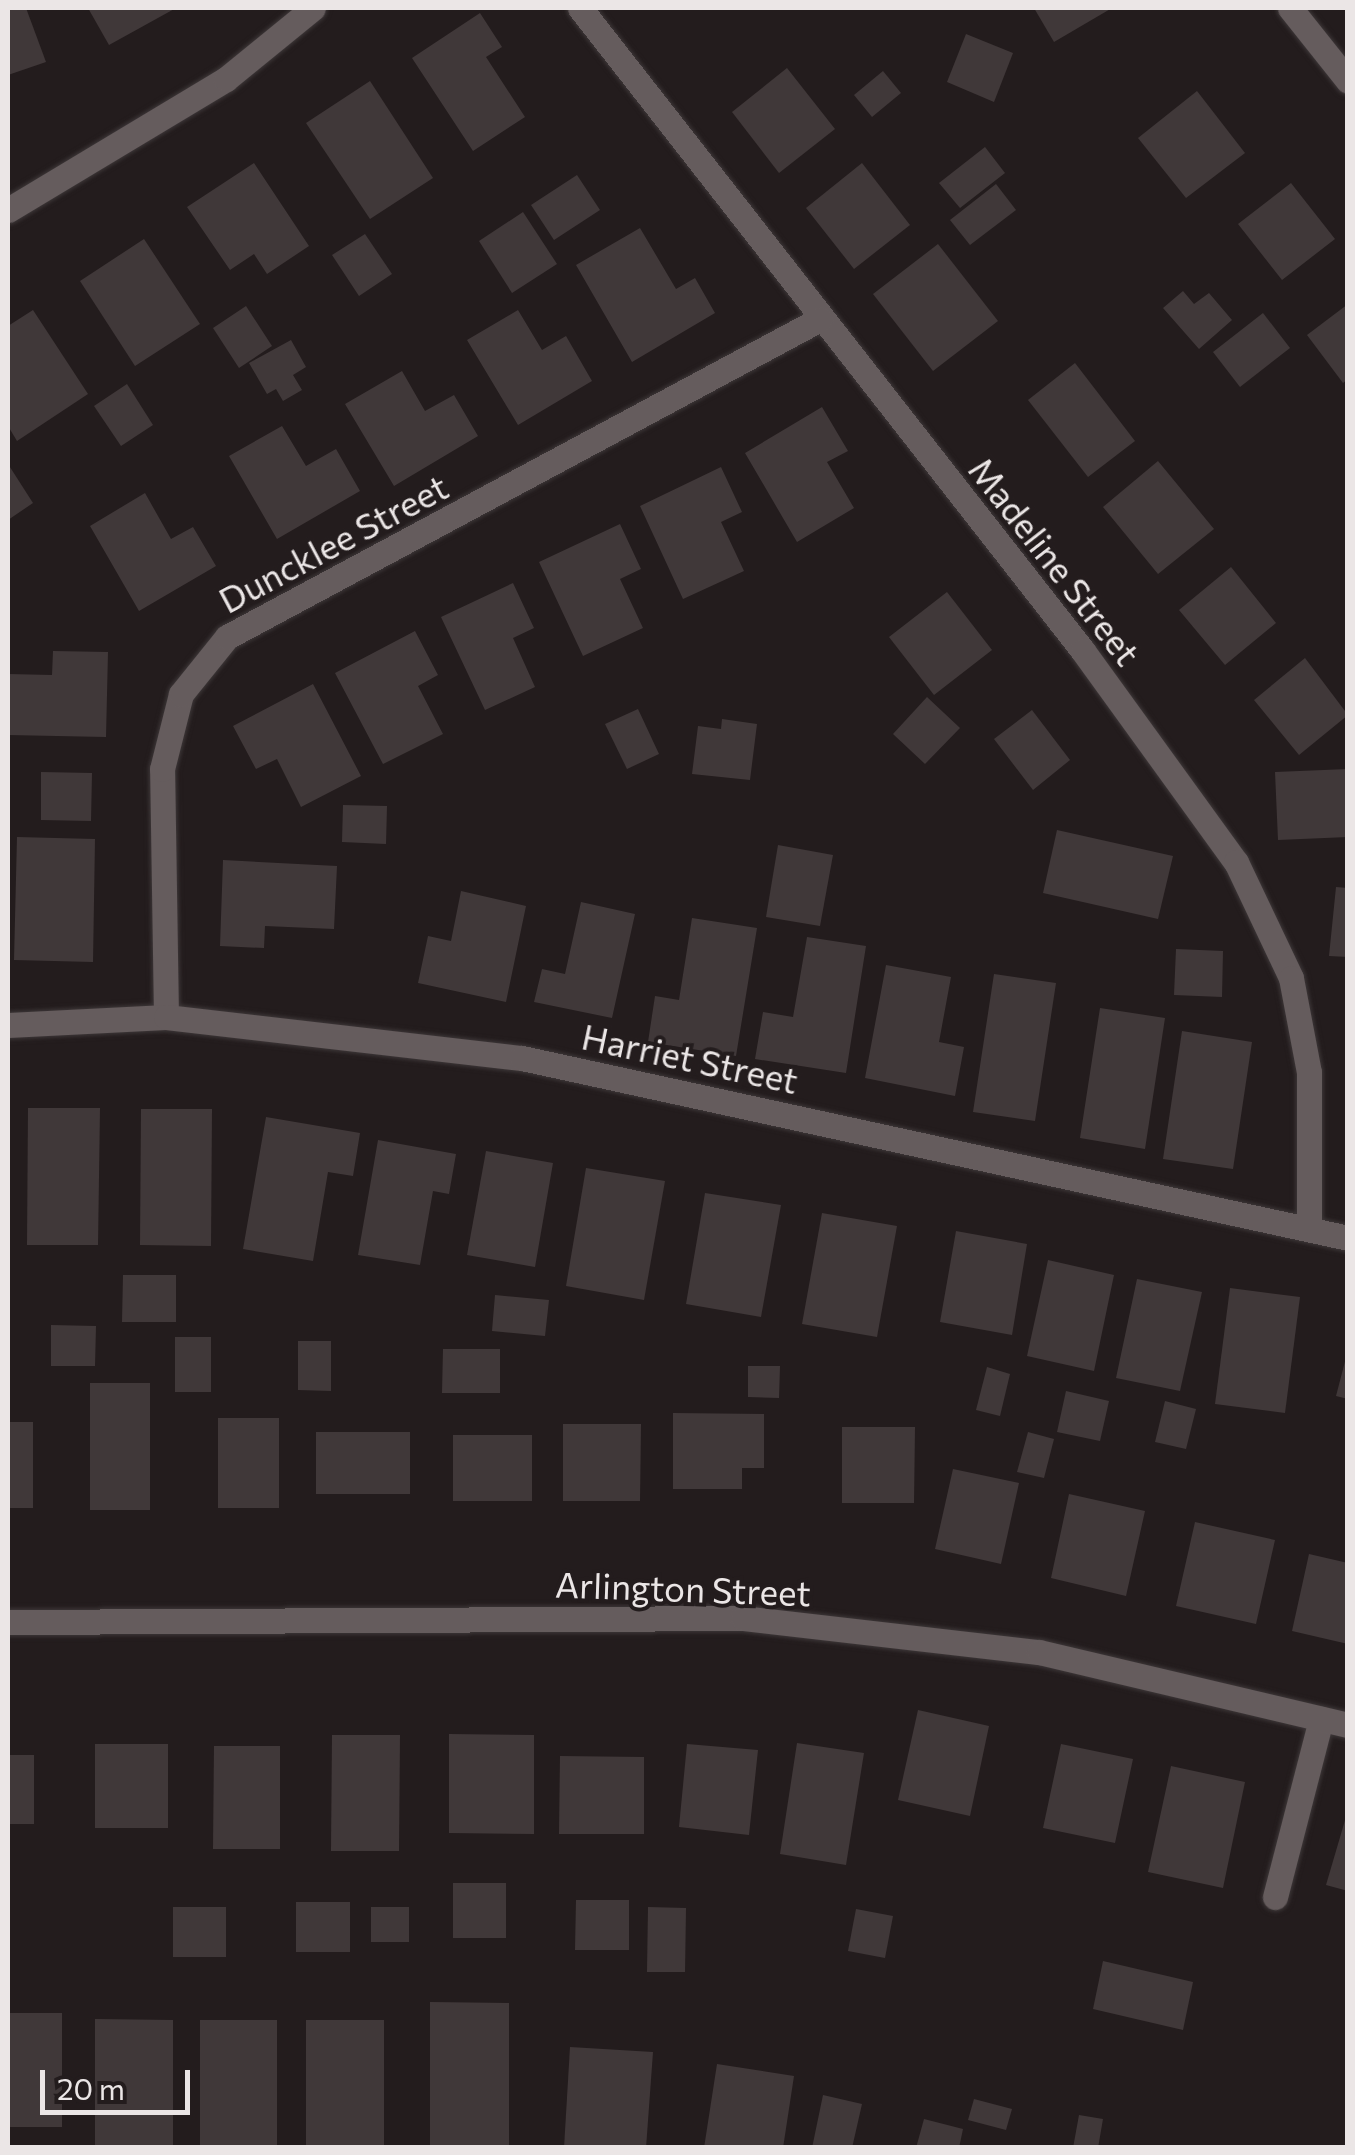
<!DOCTYPE html>
<style>
body{margin:0}
#map{position:relative;width:1355px;height:2155px;overflow:hidden;background:#231c1d;font-family:Commissioner,sans-serif}
div>[style]{position:absolute}
.building>*{inset:0;background:#403839}
.roads{filter:drop-shadow(0 0 2px #3d3738) drop-shadow(0 0 2px #3d3738)}
.street>*{height:25px;margin:-12.5px;padding:0 12.5px;transform-origin:12.5px;border-radius:12.5px;background:#655c5d}
.secondary>*{height:25px;margin:-12.5px;padding:0 12.5px;transform-origin:12.5px;border-radius:12.5px;background:#655c5d}
span{translate:-50% -50%;white-space:nowrap;text-align:center;line-height:1.15;-webkit-text-stroke:8px #231c1d;paint-order:stroke}
.street-label{font-size:35px;color:#ebe6e6}
.frame{position:absolute;inset:0;border:10px solid #ebe6e6;pointer-events:none}
.scale{position:absolute;left:40px;top:2070px;width:150px;height:45px;box-sizing:border-box;border:5px solid #ebe6e6;border-top:0;padding-left:12px;font-size:30px;line-height:35px;white-space:nowrap;color:#ebe6e6;-webkit-text-stroke:8px #231c1d;paint-order:stroke}
</style>
<div id="map">
<div class="building">
<i style="clip-path:polygon(8px 8px,26px 8px,46px 62px,8px 75px)"></i>
<i style="clip-path:polygon(88px 8px,176px 8px,109px 45px)"></i>
<i style="clip-path:polygon(1034px 8px,1112px 8px,1054px 42px)"></i>
<i style="clip-path:polygon(480px 13px,502px 47px,486px 57px,525px 117px,473px 151px,412px 58px)"></i>
<i style="clip-path:polygon(966px 34px,1013px 53px,994px 102px,947px 82px)"></i>
<i style="clip-path:polygon(787px 68px,835px 129px,779px 173px,732px 112px)"></i>
<i style="clip-path:polygon(883px 71px,901px 93px,872px 117px,854px 95px)"></i>
<i style="clip-path:polygon(370px 81px,433px 178px,370px 219px,306px 123px)"></i>
<i style="clip-path:polygon(1197px 91px,1245px 153px,1186px 198px,1138px 138px)"></i>
<i style="clip-path:polygon(985px 147px,1005px 173px,960px 208px,939px 183px)"></i>
<i style="clip-path:polygon(254px 163px,309px 246px,267px 274px,254px 254px,230px 270px,187px 207px)"></i>
<i style="clip-path:polygon(862px 163px,910px 225px,854px 269px,806px 208px)"></i>
<i style="clip-path:polygon(577px 175px,600px 210px,554px 240px,531px 205px)"></i>
<i style="clip-path:polygon(1291px 183px,1335px 239px,1282px 280px,1238px 224px)"></i>
<i style="clip-path:polygon(996px 184px,1016px 210px,970px 245px,950px 220px)"></i>
<i style="clip-path:polygon(523px 212px,557px 264px,512px 293px,479px 241px)"></i>
<i style="clip-path:polygon(640px 228px,676px 289px,695px 278px,715px 313px,632px 362px,576px 265px)"></i>
<i style="clip-path:polygon(365px 234px,392px 274px,359px 296px,332px 255px)"></i>
<i style="clip-path:polygon(144px 239px,200px 324px,135px 366px,80px 281px)"></i>
<i style="clip-path:polygon(938px 244px,998px 321px,933px 371px,873px 294px)"></i>
<i style="clip-path:polygon(1183px 291px,1194px 304px,1209px 293px,1232px 320px,1199px 349px,1163px 308px)"></i>
<i style="clip-path:polygon(1348px 304px,1348px 379px,1343px 383px,1307px 335px)"></i>
<i style="clip-path:polygon(246px 306px,272px 346px,239px 368px,213px 328px)"></i>
<i style="clip-path:polygon(33px 310px,88px 394px,17px 441px,8px 426px,8px 326px)"></i>
<i style="clip-path:polygon(518px 310px,542px 350px,566px 336px,592px 381px,518px 425px,467px 340px)"></i>
<i style="clip-path:polygon(1263px 313px,1290px 348px,1240px 387px,1213px 352px)"></i>
<i style="clip-path:polygon(291px 340px,306px 367px,293px 375px,302px 390px,283px 401px,276px 389px,267px 394px,249px 363px)"></i>
<i style="clip-path:polygon(1075px 363px,1135px 441px,1088px 477px,1028px 400px)"></i>
<i style="clip-path:polygon(402px 371px,425px 411px,454px 395px,478px 436px,394px 486px,345px 404px)"></i>
<i style="clip-path:polygon(127px 384px,153px 425px,121px 446px,94px 406px)"></i>
<i style="clip-path:polygon(822px 407px,848px 451px,827px 462px,854px 508px,797px 542px,745px 453px)"></i>
<i style="clip-path:polygon(282px 426px,306px 466px,336px 449px,360px 491px,277px 539px,229px 456px)"></i>
<i style="clip-path:polygon(1158px 461px,1214px 529px,1158px 574px,1103px 507px)"></i>
<i style="clip-path:polygon(8px 464px,33px 503px,8px 520px)"></i>
<i style="clip-path:polygon(721px 467px,742px 512px,721px 522px,744px 571px,683px 599px,640px 506px)"></i>
<i style="clip-path:polygon(145px 493px,171px 539px,193px 527px,216px 566px,139px 611px,90px 526px)"></i>
<i style="clip-path:polygon(620px 524px,641px 569px,620px 579px,643px 628px,583px 656px,539px 562px)"></i>
<i style="clip-path:polygon(1231px 567px,1276px 623px,1225px 665px,1179px 610px)"></i>
<i style="clip-path:polygon(513px 583px,534px 628px,513px 638px,535px 687px,485px 710px,441px 617px)"></i>
<i style="clip-path:polygon(947px 592px,992px 650px,934px 695px,889px 637px)"></i>
<i style="clip-path:polygon(415px 631px,438px 675px,418px 686px,443px 734px,383px 764px,335px 673px)"></i>
<i style="clip-path:polygon(53px 651px,108px 652px,106px 737px,8px 735px,8px 674px,52px 675px)"></i>
<i style="clip-path:polygon(1305px 658px,1348px 715px,1299px 755px,1254px 700px)"></i>
<i style="clip-path:polygon(313px 684px,361px 776px,301px 807px,277px 759px,256px 769px,233px 726px)"></i>
<i style="clip-path:polygon(927px 697px,960px 728px,925px 764px,893px 734px)"></i>
<i style="clip-path:polygon(638px 709px,659px 754px,627px 769px,605px 724px)"></i>
<i style="clip-path:polygon(1032px 710px,1070px 760px,1033px 790px,994px 739px)"></i>
<i style="clip-path:polygon(722px 719px,757px 724px,750px 780px,692px 774px,698px 726px,721px 729px)"></i>
<i style="clip-path:polygon(1348px 769px,1348px 837px,1278px 840px,1275px 772px)"></i>
<i style="clip-path:polygon(41px 772px,92px 773px,91px 821px,41px 820px)"></i>
<i style="clip-path:polygon(343px 805px,387px 806px,386px 844px,342px 842px)"></i>
<i style="clip-path:polygon(1057px 830px,1173px 856px,1158px 919px,1043px 893px)"></i>
<i style="clip-path:polygon(17px 837px,95px 839px,93px 962px,14px 960px)"></i>
<i style="clip-path:polygon(778px 845px,833px 855px,820px 926px,766px 917px)"></i>
<i style="clip-path:polygon(223px 860px,337px 866px,334px 929px,265px 926px,264px 948px,220px 946px)"></i>
<i style="clip-path:polygon(1336px 887px,1348px 888px,1348px 957px,1329px 956px)"></i>
<i style="clip-path:polygon(461px 891px,526px 906px,506px 1002px,418px 983px,428px 936px,451px 941px)"></i>
<i style="clip-path:polygon(581px 902px,635px 914px,612px 1018px,534px 1002px,542px 969px,565px 974px)"></i>
<i style="clip-path:polygon(692px 918px,757px 928px,736px 1056px,648px 1042px,655px 996px,679px 1000px)"></i>
<i style="clip-path:polygon(807px 937px,866px 946px,846px 1073px,755px 1059px,763px 1012px,793px 1017px)"></i>
<i style="clip-path:polygon(1176px 949px,1223px 951px,1222px 997px,1174px 995px)"></i>
<i style="clip-path:polygon(886px 965px,951px 977px,939px 1042px,964px 1047px,955px 1096px,865px 1078px)"></i>
<i style="clip-path:polygon(994px 974px,1056px 983px,1035px 1121px,973px 1112px)"></i>
<i style="clip-path:polygon(1100px 1008px,1165px 1018px,1145px 1149px,1080px 1138px)"></i>
<i style="clip-path:polygon(1182px 1031px,1252px 1042px,1233px 1169px,1163px 1159px)"></i>
<i style="clip-path:polygon(28px 1108px,100px 1108px,98px 1245px,27px 1245px)"></i>
<i style="clip-path:polygon(141px 1109px,212px 1109px,211px 1246px,140px 1245px)"></i>
<i style="clip-path:polygon(266px 1117px,360px 1133px,353px 1176px,328px 1172px,313px 1261px,243px 1249px)"></i>
<i style="clip-path:polygon(378px 1140px,456px 1154px,449px 1194px,433px 1191px,420px 1265px,358px 1255px)"></i>
<i style="clip-path:polygon(486px 1151px,553px 1163px,535px 1267px,467px 1255px)"></i>
<i style="clip-path:polygon(586px 1168px,665px 1181px,644px 1300px,566px 1286px)"></i>
<i style="clip-path:polygon(705px 1193px,781px 1205px,761px 1317px,686px 1304px)"></i>
<i style="clip-path:polygon(822px 1213px,897px 1226px,877px 1337px,802px 1324px)"></i>
<i style="clip-path:polygon(956px 1231px,1027px 1244px,1012px 1335px,940px 1322px)"></i>
<i style="clip-path:polygon(1048px 1260px,1114px 1275px,1094px 1371px,1027px 1356px)"></i>
<i style="clip-path:polygon(123px 1275px,176px 1275px,176px 1322px,122px 1322px)"></i>
<i style="clip-path:polygon(1137px 1279px,1202px 1292px,1180px 1391px,1116px 1378px)"></i>
<i style="clip-path:polygon(1230px 1288px,1300px 1297px,1285px 1413px,1215px 1404px)"></i>
<i style="clip-path:polygon(495px 1295px,549px 1300px,545px 1336px,492px 1331px)"></i>
<i style="clip-path:polygon(51px 1325px,96px 1326px,95px 1366px,51px 1366px)"></i>
<i style="clip-path:polygon(175px 1337px,211px 1337px,211px 1392px,175px 1392px)"></i>
<i style="clip-path:polygon(298px 1341px,331px 1341px,331px 1391px,298px 1390px)"></i>
<i style="clip-path:polygon(443px 1349px,500px 1349px,500px 1393px,442px 1393px)"></i>
<i style="clip-path:polygon(1348px 1350px,1348px 1399px,1336px 1396px)"></i>
<i style="clip-path:polygon(748px 1366px,780px 1366px,779px 1398px,748px 1397px)"></i>
<i style="clip-path:polygon(987px 1367px,1010px 1374px,1000px 1416px,976px 1410px)"></i>
<i style="clip-path:polygon(90px 1383px,150px 1383px,150px 1510px,90px 1510px)"></i>
<i style="clip-path:polygon(1066px 1391px,1109px 1401px,1100px 1441px,1057px 1432px)"></i>
<i style="clip-path:polygon(1165px 1401px,1196px 1409px,1186px 1449px,1155px 1442px)"></i>
<i style="clip-path:polygon(673px 1413px,764px 1414px,764px 1468px,742px 1468px,742px 1489px,673px 1489px)"></i>
<i style="clip-path:polygon(218px 1418px,279px 1418px,279px 1508px,218px 1508px)"></i>
<i style="clip-path:polygon(8px 1422px,33px 1422px,33px 1508px,8px 1508px)"></i>
<i style="clip-path:polygon(563px 1424px,641px 1424px,640px 1501px,563px 1501px)"></i>
<i style="clip-path:polygon(842px 1427px,915px 1427px,914px 1503px,842px 1503px)"></i>
<i style="clip-path:polygon(316px 1432px,410px 1432px,410px 1494px,316px 1494px)"></i>
<i style="clip-path:polygon(1028px 1432px,1054px 1439px,1044px 1478px,1017px 1472px)"></i>
<i style="clip-path:polygon(453px 1435px,532px 1435px,532px 1501px,453px 1501px)"></i>
<i style="clip-path:polygon(953px 1469px,1019px 1483px,1001px 1564px,935px 1549px)"></i>
<i style="clip-path:polygon(1069px 1494px,1145px 1511px,1126px 1596px,1051px 1578px)"></i>
<i style="clip-path:polygon(1195px 1522px,1275px 1540px,1256px 1624px,1176px 1606px)"></i>
<i style="clip-path:polygon(1309px 1554px,1348px 1563px,1348px 1644px,1292px 1631px)"></i>
<i style="clip-path:polygon(918px 1710px,989px 1726px,970px 1816px,898px 1800px)"></i>
<i style="clip-path:polygon(449px 1734px,534px 1735px,534px 1834px,449px 1833px)"></i>
<i style="clip-path:polygon(332px 1735px,400px 1735px,399px 1851px,331px 1851px)"></i>
<i style="clip-path:polygon(797px 1743px,864px 1753px,846px 1865px,780px 1854px)"></i>
<i style="clip-path:polygon(95px 1744px,168px 1744px,168px 1828px,95px 1828px)"></i>
<i style="clip-path:polygon(687px 1744px,758px 1750px,749px 1835px,679px 1827px)"></i>
<i style="clip-path:polygon(1061px 1744px,1133px 1759px,1115px 1843px,1043px 1828px)"></i>
<i style="clip-path:polygon(214px 1746px,280px 1746px,280px 1849px,213px 1849px)"></i>
<i style="clip-path:polygon(8px 1755px,34px 1755px,34px 1824px,8px 1824px)"></i>
<i style="clip-path:polygon(560px 1756px,644px 1757px,644px 1834px,559px 1834px)"></i>
<i style="clip-path:polygon(1171px 1766px,1245px 1782px,1223px 1888px,1148px 1872px)"></i>
<i style="clip-path:polygon(1348px 1810px,1348px 1891px,1326px 1885px)"></i>
<i style="clip-path:polygon(453px 1883px,506px 1883px,506px 1938px,453px 1938px)"></i>
<i style="clip-path:polygon(576px 1900px,629px 1900px,629px 1950px,575px 1950px)"></i>
<i style="clip-path:polygon(296px 1902px,350px 1902px,350px 1952px,296px 1952px)"></i>
<i style="clip-path:polygon(173px 1907px,226px 1907px,226px 1957px,173px 1957px)"></i>
<i style="clip-path:polygon(371px 1907px,409px 1907px,409px 1942px,371px 1942px)"></i>
<i style="clip-path:polygon(648px 1907px,686px 1908px,685px 1972px,647px 1972px)"></i>
<i style="clip-path:polygon(856px 1909px,893px 1916px,885px 1958px,848px 1951px)"></i>
<i style="clip-path:polygon(1103px 1961px,1193px 1982px,1183px 2030px,1093px 2009px)"></i>
<i style="clip-path:polygon(430px 2002px,509px 2003px,509px 2148px,430px 2148px)"></i>
<i style="clip-path:polygon(8px 2013px,62px 2013px,62px 2127px,8px 2127px)"></i>
<i style="clip-path:polygon(95px 2019px,173px 2020px,173px 2146px,95px 2146px)"></i>
<i style="clip-path:polygon(200px 2020px,277px 2020px,277px 2147px,200px 2147px)"></i>
<i style="clip-path:polygon(306px 2020px,384px 2020px,384px 2147px,306px 2147px)"></i>
<i style="clip-path:polygon(570px 2047px,653px 2052px,646px 2148px,564px 2148px)"></i>
<i style="clip-path:polygon(717px 2064px,794px 2076px,783px 2148px,704px 2148px)"></i>
<i style="clip-path:polygon(823px 2095px,862px 2104px,852px 2148px,812px 2148px)"></i>
<i style="clip-path:polygon(974px 2099px,1012px 2109px,1006px 2130px,968px 2120px)"></i>
<i style="clip-path:polygon(1079px 2115px,1103px 2119px,1098px 2148px,1073px 2148px)"></i>
<i style="clip-path:polygon(924px 2119px,963px 2129px,959px 2148px,916px 2148px)"></i>
</div>
<div class="roads">
<div class="street">
<i style="left:580px;top:8px;width:816px;rotate:51.96deg"></i>
<i style="left:1083px;top:651px;width:261px;rotate:54.1deg"></i>
<i style="left:1236px;top:862px;width:128px;rotate:64.6deg"></i>
<i style="left:1291px;top:978px;width:96px;rotate:79.2deg"></i>
<i style="left:1309px;top:1072px;width:157px;rotate:90deg"></i>
<i style="left:166px;top:1017px;width:248px;rotate:-90.9deg"></i>
<i style="left:162px;top:769px;width:77px;rotate:-75.8deg"></i>
<i style="left:181px;top:694px;width:73px;rotate:-51.1deg"></i>
<i style="left:227px;top:637px;width:673px;rotate:-28.2deg"></i>
<i style="left:8px;top:1025px;width:158px;rotate:-2.9deg"></i>
<i style="left:166px;top:1017px;width:358px;rotate:6.6deg"></i>
<i style="left:522px;top:1058px;width:845px;rotate:12.29deg"></i>
<i style="left:1275px;top:1897px;width:184px;rotate:-75.5deg"></i>
</div>
<div class="secondary">
<i style="left:1290px;top:8px;width:93px;rotate:51.5deg"></i>
<i style="left:8px;top:210px;width:254px;rotate:-31deg"></i>
<i style="left:226px;top:79px;width:112px;rotate:-39.2deg"></i>
<i style="left:8px;top:1622px;width:735px;rotate:-0.31deg"></i>
<i style="left:743px;top:1618px;width:298px;rotate:6.6deg"></i>
<i style="left:1039px;top:1652px;width:318px;rotate:13.3deg"></i>
</div>
</div>
<div class="street-label">
<span style="left:333px;top:543px;rotate:-28deg">Duncklee Street</span>
<span style="left:1055px;top:561px;rotate:52deg">Madeline Street</span>
<span style="left:690px;top:1058px;rotate:12deg">Harriet Street</span>
<span style="left:683px;top:1588px;rotate:2deg">Arlington Street</span>
</div>
<div class="frame"></div>
<div class="scale">20 m</div>
</div>
